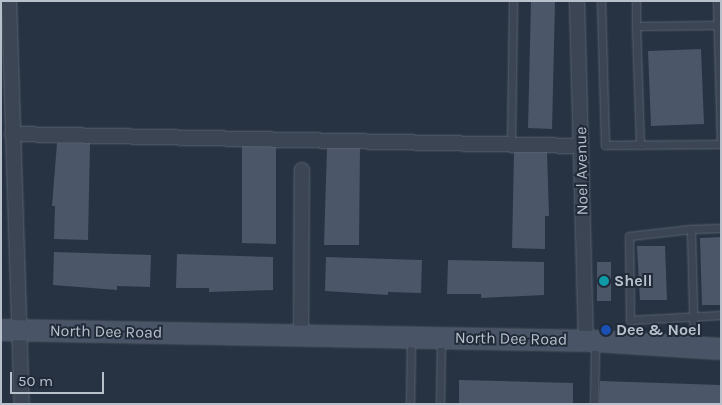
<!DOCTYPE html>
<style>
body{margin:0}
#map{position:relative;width:722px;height:405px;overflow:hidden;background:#273343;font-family:Karla,sans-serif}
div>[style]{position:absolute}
.building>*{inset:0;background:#4b5769}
.path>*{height:2.5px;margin-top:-1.25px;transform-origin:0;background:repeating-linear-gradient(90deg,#475e60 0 4px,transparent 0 8px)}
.roads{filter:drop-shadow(0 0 1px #596370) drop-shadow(0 0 1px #596370)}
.lane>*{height:7px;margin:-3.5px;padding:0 3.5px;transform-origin:3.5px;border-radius:3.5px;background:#3b4553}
.street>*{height:14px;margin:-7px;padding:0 7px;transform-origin:7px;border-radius:7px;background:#3b4553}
.secondary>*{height:20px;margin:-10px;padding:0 10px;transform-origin:10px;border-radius:10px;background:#495466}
.dots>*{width:14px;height:14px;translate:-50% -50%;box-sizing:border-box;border:2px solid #202a38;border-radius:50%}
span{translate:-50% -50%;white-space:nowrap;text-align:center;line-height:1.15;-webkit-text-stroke:4px #202a38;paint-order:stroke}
.street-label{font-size:16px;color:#b8c0cc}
.poi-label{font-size:16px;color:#b8c0cc;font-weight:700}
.left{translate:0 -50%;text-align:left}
.frame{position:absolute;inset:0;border:2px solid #b8c0cc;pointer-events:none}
.scale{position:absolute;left:10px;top:372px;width:94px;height:22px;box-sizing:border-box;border:2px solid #b8c0cc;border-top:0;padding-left:6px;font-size:15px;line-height:18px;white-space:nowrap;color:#b8c0cc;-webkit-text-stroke:4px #202a38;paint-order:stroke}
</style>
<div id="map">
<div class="building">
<i style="clip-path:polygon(531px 1px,555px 1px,552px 129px,528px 128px)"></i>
<i style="clip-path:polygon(701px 49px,704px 124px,651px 126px,648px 51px)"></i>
<i style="clip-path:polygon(57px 143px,90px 143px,88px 240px,54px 239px,55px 206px,52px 206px)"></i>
<i style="clip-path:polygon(242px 146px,276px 147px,276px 244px,242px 243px)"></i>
<i style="clip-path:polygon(327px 148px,360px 148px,359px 245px,324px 245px)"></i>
<i style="clip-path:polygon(514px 151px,547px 152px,549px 216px,545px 216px,545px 249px,512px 248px)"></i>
<i style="clip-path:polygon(721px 237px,721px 305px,702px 305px,700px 238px)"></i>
<i style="clip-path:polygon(637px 246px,665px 246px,667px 300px,640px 300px)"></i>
<i style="clip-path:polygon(54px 252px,151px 255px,150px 287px,117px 286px,117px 290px,53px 285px)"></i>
<i style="clip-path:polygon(177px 254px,273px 257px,273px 290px,209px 292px,209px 288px,176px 288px)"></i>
<i style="clip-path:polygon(326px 257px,422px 260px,421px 293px,388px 292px,388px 295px,325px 291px)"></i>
<i style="clip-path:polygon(448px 260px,544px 262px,544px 295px,481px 298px,481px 294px,447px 294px)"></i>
<i style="clip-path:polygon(597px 262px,611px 262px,611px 301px,597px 301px)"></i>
<i style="clip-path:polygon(459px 380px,573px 383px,573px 404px,459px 404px)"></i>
<i style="clip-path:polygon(600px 381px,721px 385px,721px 404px,599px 404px)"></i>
</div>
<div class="path">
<i style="left:1px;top:280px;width:1px"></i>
</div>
<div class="roads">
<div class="lane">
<i style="left:601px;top:1px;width:144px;rotate:88.4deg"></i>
<i style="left:605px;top:145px;width:115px;rotate:-0.5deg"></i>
<i style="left:717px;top:1px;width:143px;rotate:88.4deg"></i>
<i style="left:636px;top:26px;width:25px;rotate:-90deg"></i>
<i style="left:511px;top:144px;width:143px;rotate:-89.2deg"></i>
<i style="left:640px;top:145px;width:119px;rotate:-91.9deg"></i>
<i style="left:636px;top:26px;width:82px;rotate:-0.7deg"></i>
<i style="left:691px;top:229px;width:62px;rotate:173.6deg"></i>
<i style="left:629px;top:236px;width:84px;rotate:89.3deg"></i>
<i style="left:630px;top:320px;width:91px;rotate:-3.1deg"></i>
<i style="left:694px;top:346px;width:117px;rotate:-91.5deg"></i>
<i style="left:691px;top:229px;width:30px;rotate:-2deg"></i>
<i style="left:410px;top:404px;width:64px;rotate:-89.1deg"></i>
<i style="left:440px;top:404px;width:65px;rotate:-89.1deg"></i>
<i style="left:594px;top:404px;width:60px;rotate:-89deg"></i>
</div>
<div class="street">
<i style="left:9px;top:1px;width:403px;rotate:88.2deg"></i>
<i style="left:577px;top:1px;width:340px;rotate:88.5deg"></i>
<i style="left:12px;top:134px;width:569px;rotate:1.21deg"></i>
<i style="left:301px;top:335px;width:165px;rotate:-89.7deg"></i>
</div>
<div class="secondary">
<i style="left:1px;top:330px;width:594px;rotate:1.06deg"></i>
<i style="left:595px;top:341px;width:126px;rotate:3.6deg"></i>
</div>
</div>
<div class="dots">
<i style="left:604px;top:281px;background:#0f9aa8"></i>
<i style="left:606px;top:330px;background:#1a4fb4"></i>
</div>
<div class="street-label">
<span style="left:582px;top:171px;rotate:-91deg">Noel Avenue</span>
<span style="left:106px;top:332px;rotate:1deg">North Dee Road</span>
<span style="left:511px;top:339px;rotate:1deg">North Dee Road</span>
</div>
<div class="poi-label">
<span class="left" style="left:614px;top:281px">Shell</span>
<span class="left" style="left:616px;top:330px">Dee &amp; Noel</span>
</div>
<div class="frame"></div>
<div class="scale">50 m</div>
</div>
